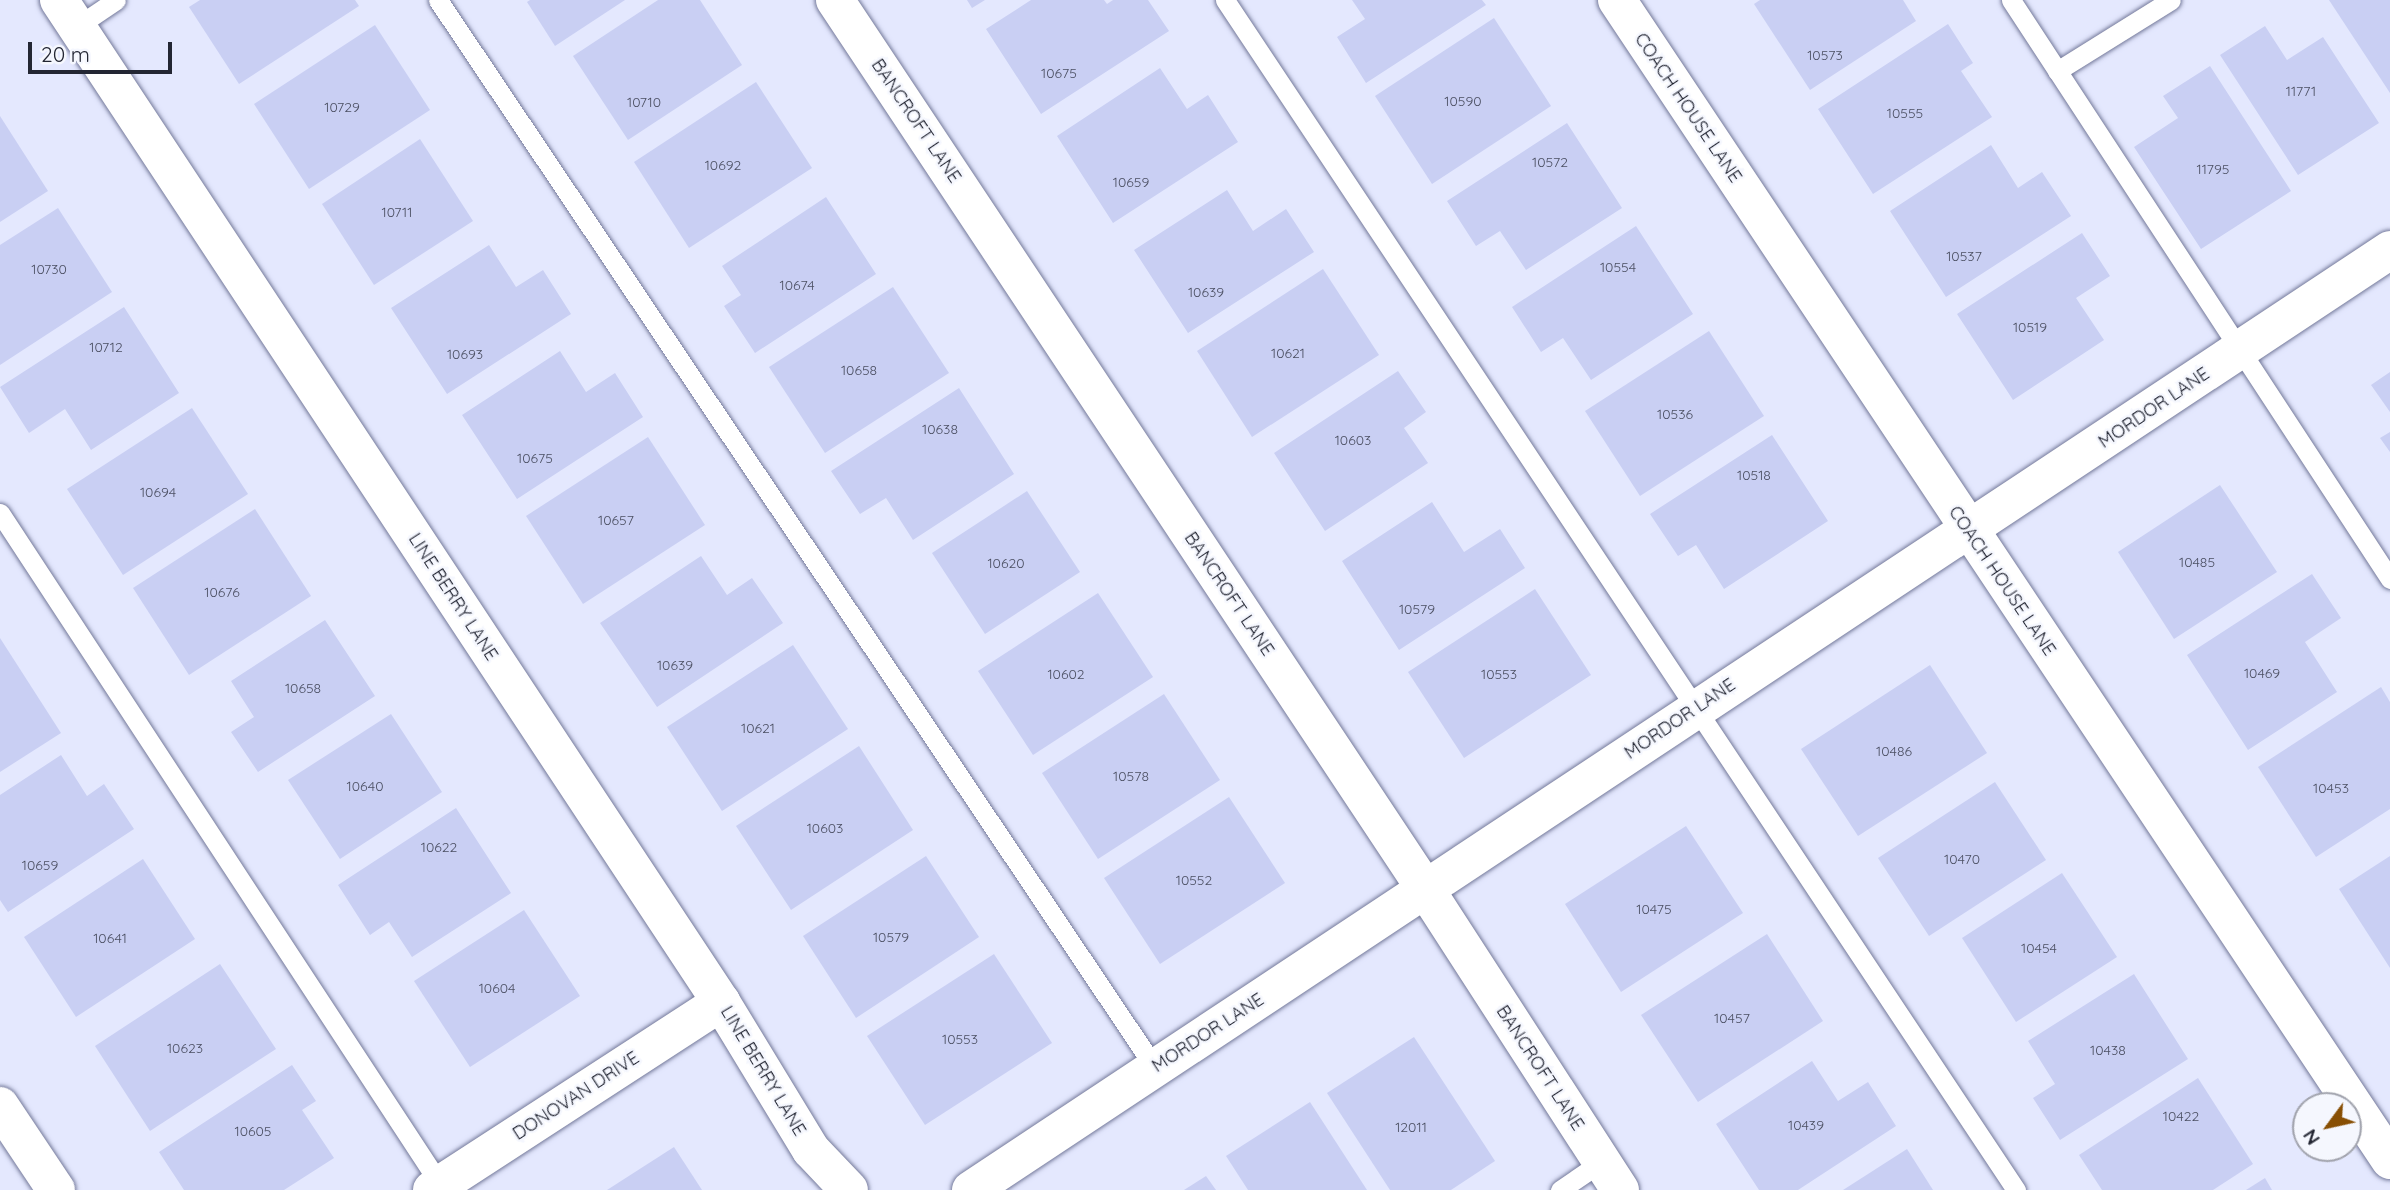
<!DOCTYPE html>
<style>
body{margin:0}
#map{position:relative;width:2390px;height:1190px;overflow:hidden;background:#e4e8fe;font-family:Quicksand,sans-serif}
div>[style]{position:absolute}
.building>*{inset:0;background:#c9cff3}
.roads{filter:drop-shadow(0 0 2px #74799a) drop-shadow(0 0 2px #74799a)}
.service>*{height:19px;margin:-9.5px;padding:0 9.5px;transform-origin:9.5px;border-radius:9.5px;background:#fff}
.minor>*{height:38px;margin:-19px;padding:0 19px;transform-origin:19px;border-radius:19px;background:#fff}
span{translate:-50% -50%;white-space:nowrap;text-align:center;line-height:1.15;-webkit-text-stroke:5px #f5f7fe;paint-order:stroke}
.number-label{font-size:14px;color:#4c5063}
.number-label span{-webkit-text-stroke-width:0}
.street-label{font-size:18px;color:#232633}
.north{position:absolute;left:2292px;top:1092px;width:70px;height:70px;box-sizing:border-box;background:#f5f7fe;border:2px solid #a1a3ad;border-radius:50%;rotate:237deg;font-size:19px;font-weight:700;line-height:28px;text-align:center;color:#232633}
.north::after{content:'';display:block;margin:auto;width:24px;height:32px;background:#884f04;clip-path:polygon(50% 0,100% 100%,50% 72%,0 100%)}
.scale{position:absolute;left:28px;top:42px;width:144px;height:32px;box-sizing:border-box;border:4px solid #232633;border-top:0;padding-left:9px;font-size:21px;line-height:24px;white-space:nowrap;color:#232633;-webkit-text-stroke:5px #f5f7fe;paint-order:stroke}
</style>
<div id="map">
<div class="building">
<i style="clip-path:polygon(200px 0,355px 0,359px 6px,239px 84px,189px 7px)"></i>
<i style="clip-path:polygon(530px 0,625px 0,555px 46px,527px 2px)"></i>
<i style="clip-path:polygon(658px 0,700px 0,742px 65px,628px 140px,573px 56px)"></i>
<i style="clip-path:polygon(967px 0,985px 0,972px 8px)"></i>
<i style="clip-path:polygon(1031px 0,1104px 0,1107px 4px,1113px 0,1148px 0,1169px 31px,1041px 114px,986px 29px)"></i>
<i style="clip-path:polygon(1352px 0,1482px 0,1486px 5px,1366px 83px,1337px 37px,1365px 19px)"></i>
<i style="clip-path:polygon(1760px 0,1903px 0,1916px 21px,1810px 90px,1754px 4px)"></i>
<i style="clip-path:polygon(2329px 0,2390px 0,2390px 93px)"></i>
<i style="clip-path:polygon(1494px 18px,1551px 106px,1432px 184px,1375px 96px)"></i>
<i style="clip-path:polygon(1948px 24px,1973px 63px,1961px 71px,1992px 117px,1873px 194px,1818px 109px)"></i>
<i style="clip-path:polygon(375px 25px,430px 110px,309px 189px,254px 104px)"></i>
<i style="clip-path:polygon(2265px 26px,2287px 60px,2323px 37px,2379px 123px,2298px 175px,2220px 55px)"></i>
<i style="clip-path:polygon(2210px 66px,2291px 191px,2201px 249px,2134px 147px,2178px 118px,2163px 96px)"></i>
<i style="clip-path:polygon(1160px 68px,1187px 109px,1208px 95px,1238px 142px,1113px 223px,1057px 136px)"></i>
<i style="clip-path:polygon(756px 82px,812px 168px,689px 248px,634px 162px)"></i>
<i style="clip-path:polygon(0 116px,48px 191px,0 222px)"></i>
<i style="clip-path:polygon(1567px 123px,1622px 208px,1526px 270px,1500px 231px,1476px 246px,1447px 201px)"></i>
<i style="clip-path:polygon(420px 139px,473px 221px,374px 285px,322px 204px)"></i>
<i style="clip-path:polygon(1991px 145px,2018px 188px,2042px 172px,2071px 216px,1946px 297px,1890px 211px)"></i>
<i style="clip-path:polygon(1227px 190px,1253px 231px,1286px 209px,1314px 252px,1188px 333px,1134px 250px)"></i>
<i style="clip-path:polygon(826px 197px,876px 274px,755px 353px,724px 306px,741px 295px,722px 266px)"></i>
<i style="clip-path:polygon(58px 208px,112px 292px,0 365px,0 245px)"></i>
<i style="clip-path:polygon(1636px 226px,1693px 314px,1591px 380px,1563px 338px,1541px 352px,1512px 307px)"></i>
<i style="clip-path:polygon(2082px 233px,2110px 276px,2076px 298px,2104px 340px,2013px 400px,1957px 314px)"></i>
<i style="clip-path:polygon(489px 245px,516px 287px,543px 270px,571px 314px,447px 394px,391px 308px)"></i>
<i style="clip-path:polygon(1323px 269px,1379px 355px,1252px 437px,1197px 351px)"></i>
<i style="clip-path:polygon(893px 287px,949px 373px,825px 453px,769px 367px)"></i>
<i style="clip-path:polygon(124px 307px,179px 393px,91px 450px,65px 409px,29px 433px,0 387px)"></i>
<i style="clip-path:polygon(1709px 331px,1764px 416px,1640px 496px,1585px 411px)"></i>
<i style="clip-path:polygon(560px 351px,586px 392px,615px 373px,643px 417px,517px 499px,462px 415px)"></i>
<i style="clip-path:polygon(1398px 371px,1426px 412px,1404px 428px,1428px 463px,1325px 531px,1274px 453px)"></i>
<i style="clip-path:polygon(2390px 372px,2390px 412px,2371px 385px)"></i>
<i style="clip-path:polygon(959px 388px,1014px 474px,913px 540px,886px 498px,860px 514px,831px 471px)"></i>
<i style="clip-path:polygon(192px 408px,248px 494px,123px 575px,67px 489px)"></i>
<i style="clip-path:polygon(2390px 432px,2390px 452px,2380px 438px)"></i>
<i style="clip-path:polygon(1772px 435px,1828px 521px,1724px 589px,1696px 545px,1678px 556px,1650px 514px)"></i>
<i style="clip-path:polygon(648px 437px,705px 525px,583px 604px,526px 516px)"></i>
<i style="clip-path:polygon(2220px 485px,2277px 572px,2174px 639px,2118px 552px)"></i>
<i style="clip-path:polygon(1027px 491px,1080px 572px,985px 634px,932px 553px)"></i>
<i style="clip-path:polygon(1432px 502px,1464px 552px,1500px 529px,1525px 568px,1399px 650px,1342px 561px)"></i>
<i style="clip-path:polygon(255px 509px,311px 596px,189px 675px,133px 588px)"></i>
<i style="clip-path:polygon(701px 556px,727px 595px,752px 578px,783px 623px,657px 707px,600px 623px)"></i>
<i style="clip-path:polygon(2312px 574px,2341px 618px,2305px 642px,2337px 692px,2248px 750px,2187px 655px)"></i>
<i style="clip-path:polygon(1535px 589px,1591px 675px,1464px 758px,1408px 672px)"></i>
<i style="clip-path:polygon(1098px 593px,1153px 677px,1033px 755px,978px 671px)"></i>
<i style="clip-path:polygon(325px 620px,375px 696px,258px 772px,231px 732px,254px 717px,231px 681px)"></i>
<i style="clip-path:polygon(0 638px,61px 733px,0 772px)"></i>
<i style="clip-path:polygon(793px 645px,848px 729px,722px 811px,667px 727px)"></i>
<i style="clip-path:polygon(1930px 665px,1987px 753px,1858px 836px,1801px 749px)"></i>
<i style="clip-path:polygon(2381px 687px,2390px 702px,2390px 809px,2316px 857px,2258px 767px)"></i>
<i style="clip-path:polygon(1164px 694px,1220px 780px,1098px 859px,1042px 773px)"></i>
<i style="clip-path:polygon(391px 714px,442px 792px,340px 859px,288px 780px)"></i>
<i style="clip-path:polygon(859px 746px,913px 830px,791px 910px,736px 826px)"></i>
<i style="clip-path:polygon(61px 755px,87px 796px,104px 784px,134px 829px,8px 912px,0 900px,0 795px)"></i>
<i style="clip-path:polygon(1995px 782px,2046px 860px,1929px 936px,1878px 858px)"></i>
<i style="clip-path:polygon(1229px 797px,1285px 883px,1160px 964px,1104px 878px)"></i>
<i style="clip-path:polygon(456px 808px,511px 893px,412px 957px,389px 922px,370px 935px,338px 885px)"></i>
<i style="clip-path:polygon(1686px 826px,1743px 913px,1621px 992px,1565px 904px)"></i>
<i style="clip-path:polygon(926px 856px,979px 937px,856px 1018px,803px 936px)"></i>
<i style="clip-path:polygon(2390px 856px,2390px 968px,2339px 889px)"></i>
<i style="clip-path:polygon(143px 859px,195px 939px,76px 1017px,24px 937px)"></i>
<i style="clip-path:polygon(2062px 873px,2117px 957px,2016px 1022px,1962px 938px)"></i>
<i style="clip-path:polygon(524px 910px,580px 996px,470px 1067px,414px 981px)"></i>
<i style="clip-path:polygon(1767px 934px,1823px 1021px,1698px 1102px,1641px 1015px)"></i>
<i style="clip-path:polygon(994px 954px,1052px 1043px,925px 1125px,867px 1036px)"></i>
<i style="clip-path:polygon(220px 964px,276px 1049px,150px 1131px,95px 1046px)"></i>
<i style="clip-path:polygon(2134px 974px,2188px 1059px,2060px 1140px,2033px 1098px,2055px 1084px,2028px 1041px)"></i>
<i style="clip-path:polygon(1414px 1037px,1495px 1161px,1451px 1190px,1390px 1190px,1327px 1093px)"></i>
<i style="clip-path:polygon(1812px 1061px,1838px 1101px,1868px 1082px,1896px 1126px,1798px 1190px,1759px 1190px,1716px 1124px)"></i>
<i style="clip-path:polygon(292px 1065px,316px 1101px,302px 1110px,334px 1158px,284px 1190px,184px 1190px,159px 1152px)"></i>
<i style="clip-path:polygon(2198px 1078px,2253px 1164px,2213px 1190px,2102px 1190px,2079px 1155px)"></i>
<i style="clip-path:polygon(1310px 1102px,1367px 1190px,1248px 1190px,1226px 1156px)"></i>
<i style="clip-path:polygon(674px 1147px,702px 1190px,607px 1190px)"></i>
<i style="clip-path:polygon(1907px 1149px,1933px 1190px,1843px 1190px)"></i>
<i style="clip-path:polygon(1206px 1176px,1216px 1190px,1184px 1190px)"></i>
<i style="clip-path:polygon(2265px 1178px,2272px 1190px,2246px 1190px)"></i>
</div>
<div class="roads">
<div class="service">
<i style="left:438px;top:0;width:1286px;rotate:56.12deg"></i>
<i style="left:1225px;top:0;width:1429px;rotate:56.39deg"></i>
<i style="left:2011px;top:0;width:692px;rotate:56.79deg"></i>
<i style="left:76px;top:27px;width:48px;rotate:-34deg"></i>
<i style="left:2057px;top:71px;width:134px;rotate:-31.9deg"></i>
<i style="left:0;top:513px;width:808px;rotate:56.76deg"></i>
<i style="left:1560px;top:1190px;width:50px;rotate:-34.3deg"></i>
</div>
<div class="minor">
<i style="left:59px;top:0;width:1201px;rotate:56.55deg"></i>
<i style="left:721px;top:1002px;width:173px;rotate:58.7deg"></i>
<i style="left:811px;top:1150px;width:55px;rotate:46.5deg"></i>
<i style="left:835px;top:0;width:1068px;rotate:56.41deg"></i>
<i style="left:1426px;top:890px;width:357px;rotate:57.1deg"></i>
<i style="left:1617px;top:0;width:1394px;rotate:56.32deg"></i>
<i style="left:0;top:1106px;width:101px;rotate:56.3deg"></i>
<i style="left:432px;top:1190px;width:345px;rotate:-33deg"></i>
<i style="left:971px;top:1190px;width:1702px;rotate:-33.52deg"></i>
</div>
</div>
<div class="number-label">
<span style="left:1825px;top:55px">10573</span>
<span style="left:1059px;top:73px">10675</span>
<span style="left:2301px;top:91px">11771</span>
<span style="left:1463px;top:101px">10590</span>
<span style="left:644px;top:102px">10710</span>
<span style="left:342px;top:107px">10729</span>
<span style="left:1905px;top:113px">10555</span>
<span style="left:1550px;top:162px">10572</span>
<span style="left:723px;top:165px">10692</span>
<span style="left:2213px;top:169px">11795</span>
<span style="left:1131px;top:182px">10659</span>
<span style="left:397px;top:212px">10711</span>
<span style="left:1964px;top:256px">10537</span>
<span style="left:1618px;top:267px">10554</span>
<span style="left:49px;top:269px">10730</span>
<span style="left:797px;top:285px">10674</span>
<span style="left:1206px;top:292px">10639</span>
<span style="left:2030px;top:327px">10519</span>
<span style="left:106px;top:347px">10712</span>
<span style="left:1288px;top:353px">10621</span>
<span style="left:465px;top:354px">10693</span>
<span style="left:859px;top:370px">10658</span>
<span style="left:1675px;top:414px">10536</span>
<span style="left:940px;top:429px">10638</span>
<span style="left:1353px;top:440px">10603</span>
<span style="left:535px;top:458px">10675</span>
<span style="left:1754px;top:475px">10518</span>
<span style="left:158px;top:492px">10694</span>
<span style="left:616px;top:520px">10657</span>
<span style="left:2197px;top:562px">10485</span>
<span style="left:1006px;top:563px">10620</span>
<span style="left:222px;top:592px">10676</span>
<span style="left:1417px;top:609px">10579</span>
<span style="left:675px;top:665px">10639</span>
<span style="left:2262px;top:673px">10469</span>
<span style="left:1066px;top:674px">10602</span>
<span style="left:1499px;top:674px">10553</span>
<span style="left:303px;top:688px">10658</span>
<span style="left:758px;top:728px">10621</span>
<span style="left:1894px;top:751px">10486</span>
<span style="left:1131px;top:776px">10578</span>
<span style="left:365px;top:786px">10640</span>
<span style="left:2331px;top:788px">10453</span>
<span style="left:825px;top:828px">10603</span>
<span style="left:439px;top:847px">10622</span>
<span style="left:1962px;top:859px">10470</span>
<span style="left:40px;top:865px">10659</span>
<span style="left:1194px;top:880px">10552</span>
<span style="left:1654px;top:909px">10475</span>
<span style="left:891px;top:937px">10579</span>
<span style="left:110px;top:938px">10641</span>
<span style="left:2039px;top:948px">10454</span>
<span style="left:497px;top:988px">10604</span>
<span style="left:1732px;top:1018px">10457</span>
<span style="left:960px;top:1039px">10553</span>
<span style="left:185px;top:1048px">10623</span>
<span style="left:2108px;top:1050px">10438</span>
<span style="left:2181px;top:1116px">10422</span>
<span style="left:1806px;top:1125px">10439</span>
<span style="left:1411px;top:1127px">12011</span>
<span style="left:253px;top:1131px">10605</span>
</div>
<div class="street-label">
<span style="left:1688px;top:108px;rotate:56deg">COACH HOUSE LANE</span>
<span style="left:916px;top:121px;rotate:56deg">BANCROFT LANE</span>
<span style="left:2154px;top:408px;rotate:-34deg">MORDOR LANE</span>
<span style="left:2002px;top:581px;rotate:56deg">COACH HOUSE LANE</span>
<span style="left:1229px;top:594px;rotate:56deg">BANCROFT LANE</span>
<span style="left:453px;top:597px;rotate:57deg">LINE BERRY LANE</span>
<span style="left:1680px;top:719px;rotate:-34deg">MORDOR LANE</span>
<span style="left:1208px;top:1033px;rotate:-33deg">MORDOR LANE</span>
<span style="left:1540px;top:1068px;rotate:57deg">BANCROFT LANE</span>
<span style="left:763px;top:1071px;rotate:59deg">LINE BERRY LANE</span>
<span style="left:576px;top:1096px;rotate:-33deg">DONOVAN DRIVE</span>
</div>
<div class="north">N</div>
<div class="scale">20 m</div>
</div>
